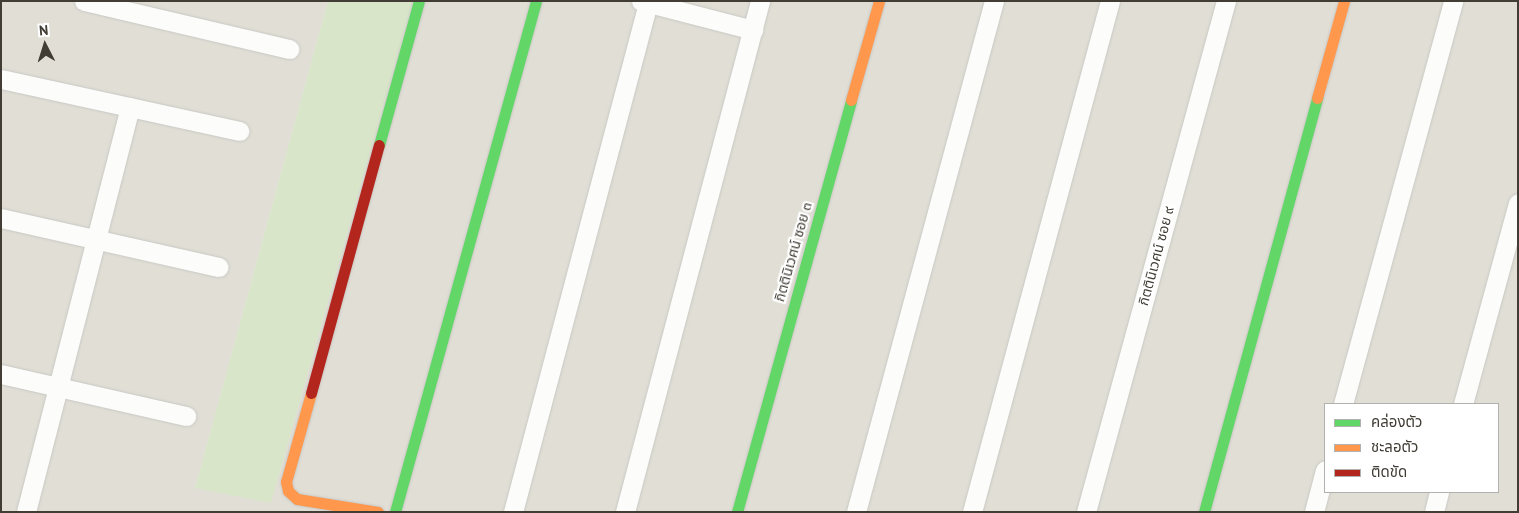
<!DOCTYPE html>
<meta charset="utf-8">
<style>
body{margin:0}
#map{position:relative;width:1519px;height:513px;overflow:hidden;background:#ecece7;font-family:"PT Sans","Noto Sans Thai",sans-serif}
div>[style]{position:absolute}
.residential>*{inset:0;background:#e0ded5}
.green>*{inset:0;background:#d8e5c9}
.roads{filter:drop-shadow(0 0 1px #c8c8c3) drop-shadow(0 0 1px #c8c8c3)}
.street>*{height:19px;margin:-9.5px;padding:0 9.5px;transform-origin:9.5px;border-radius:9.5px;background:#fcfcfb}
.fast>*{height:11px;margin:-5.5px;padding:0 5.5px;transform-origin:5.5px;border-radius:5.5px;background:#63d668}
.slow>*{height:11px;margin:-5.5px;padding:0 5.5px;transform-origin:5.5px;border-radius:5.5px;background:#ff974d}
.jam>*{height:11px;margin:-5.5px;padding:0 5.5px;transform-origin:5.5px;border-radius:5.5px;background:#b3261e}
span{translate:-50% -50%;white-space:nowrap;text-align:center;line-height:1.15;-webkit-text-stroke:4.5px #fff;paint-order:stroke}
.street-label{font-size:14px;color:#413d35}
.frame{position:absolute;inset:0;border:2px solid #413d35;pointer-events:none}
.legend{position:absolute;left:1324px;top:403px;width:175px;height:90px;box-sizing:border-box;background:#fff;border:1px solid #b3b1ae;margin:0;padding:6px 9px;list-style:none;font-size:15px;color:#413d35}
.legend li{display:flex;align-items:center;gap:10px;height:25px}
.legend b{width:25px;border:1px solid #b3b1ae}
.north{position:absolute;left:20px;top:20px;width:50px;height:50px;-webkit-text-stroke:4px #fff;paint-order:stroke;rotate:355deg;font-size:14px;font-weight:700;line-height:20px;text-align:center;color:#413d35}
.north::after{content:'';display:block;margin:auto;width:18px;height:22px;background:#413d35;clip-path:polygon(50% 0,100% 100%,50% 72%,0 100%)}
</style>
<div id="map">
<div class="residential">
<i style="clip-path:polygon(evenodd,1px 1px,328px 1px,195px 488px,271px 502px,413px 1px,1518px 1px,1518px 512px,1px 512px,1px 1px,1325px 404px,1498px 404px,1498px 492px,1325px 492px,1325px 404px)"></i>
</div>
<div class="green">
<i style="clip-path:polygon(328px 1px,413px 1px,271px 503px,195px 488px)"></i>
</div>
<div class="roads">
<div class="street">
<i style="left:84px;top:1px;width:211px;rotate:13.2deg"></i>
<i style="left:641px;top:1px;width:116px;rotate:14.5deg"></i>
<i style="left:1px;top:79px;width:244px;rotate:12.3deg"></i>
<i style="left:1px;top:218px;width:223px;rotate:12.7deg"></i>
<i style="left:1px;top:374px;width:190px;rotate:12.8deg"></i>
<i style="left:1343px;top:404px;width:418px;rotate:-74.7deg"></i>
<i style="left:1463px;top:404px;width:208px;rotate:-74.7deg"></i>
<i style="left:26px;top:512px;width:418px;rotate:-75.6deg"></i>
<i style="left:513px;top:512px;width:527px;rotate:-75.15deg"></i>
<i style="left:625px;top:512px;width:529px;rotate:-75.2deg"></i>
<i style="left:856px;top:512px;width:529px;rotate:-74.89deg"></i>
<i style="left:972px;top:512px;width:529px;rotate:-74.89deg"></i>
<i style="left:1086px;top:512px;width:530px;rotate:-74.68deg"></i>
<i style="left:1314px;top:512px;width:43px;rotate:-75.3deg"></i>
<i style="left:1434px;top:512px;width:21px;rotate:-76deg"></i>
</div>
<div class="fast">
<i style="left:379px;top:145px;width:149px;rotate:-74.5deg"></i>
<i style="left:395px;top:512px;width:530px;rotate:-74.57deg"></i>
<i style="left:737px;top:512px;width:427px;rotate:-74.5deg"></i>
<i style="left:1204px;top:512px;width:429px;rotate:-74.7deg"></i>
</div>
<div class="slow">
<i style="left:1317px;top:98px;width:101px;rotate:-74.4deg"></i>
<i style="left:851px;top:100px;width:103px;rotate:-74.2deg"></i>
<i style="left:311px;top:393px;width:92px;rotate:105.7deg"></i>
<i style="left:286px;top:482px;width:9px;rotate:77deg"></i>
<i style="left:288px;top:491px;width:12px;rotate:42deg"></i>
<i style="left:297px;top:499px;width:82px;rotate:9.1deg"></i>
</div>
<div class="jam">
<i style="left:311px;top:393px;width:257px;rotate:-74.7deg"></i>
</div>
</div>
<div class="street-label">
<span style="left:793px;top:252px;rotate:-74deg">กิตตินิเวศน์ ซอย ๓</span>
<span style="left:1156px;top:256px;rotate:-75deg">กิตตินิเวศน์ ซอย ๙</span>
</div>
<div class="frame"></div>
<ul class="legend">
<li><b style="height:6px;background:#63d668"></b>คล่องตัว</li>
<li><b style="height:6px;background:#ff974d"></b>ชะลอตัว</li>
<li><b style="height:6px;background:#b3261e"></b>ติดขัด</li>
</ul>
<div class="north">N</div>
</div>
